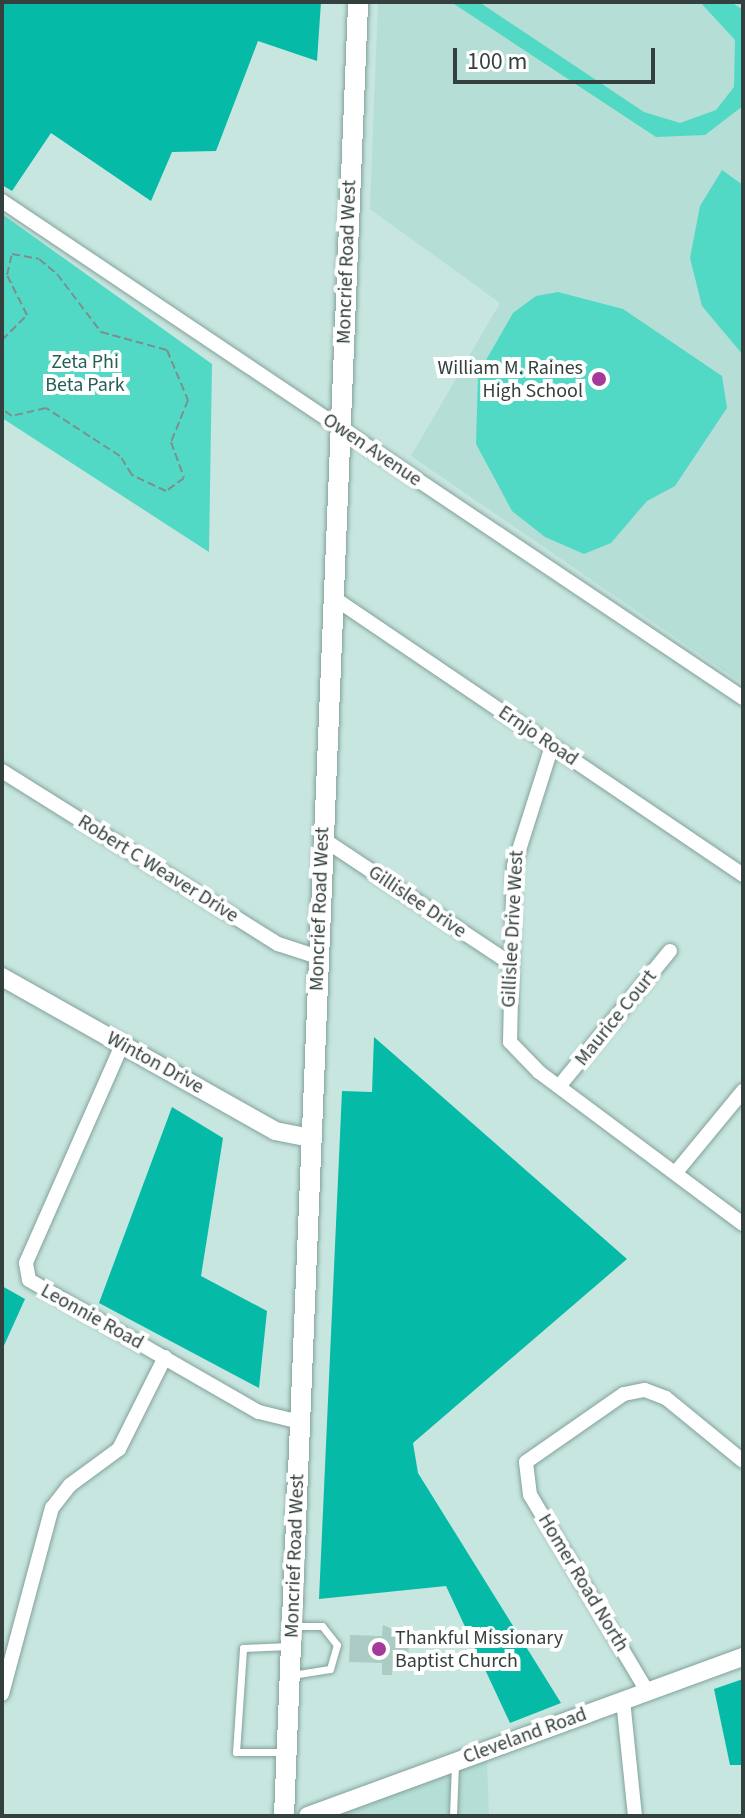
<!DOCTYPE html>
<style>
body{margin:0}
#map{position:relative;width:745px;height:1818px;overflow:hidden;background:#c7e6e0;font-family:"Source Sans 3",sans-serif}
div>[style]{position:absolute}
.built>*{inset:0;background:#b5ded6}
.green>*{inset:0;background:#52d9c5}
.forest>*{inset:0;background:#05bba7}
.building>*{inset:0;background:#accbc4}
.path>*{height:2px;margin-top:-1px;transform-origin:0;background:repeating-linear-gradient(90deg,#7b908c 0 8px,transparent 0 12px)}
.roads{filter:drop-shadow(0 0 2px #83a19a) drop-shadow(0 0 2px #83a19a)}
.service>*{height:7px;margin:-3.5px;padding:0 3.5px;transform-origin:3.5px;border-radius:3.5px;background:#fff}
.minor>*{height:14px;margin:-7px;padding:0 7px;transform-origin:7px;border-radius:7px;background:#fff}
.tertiary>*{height:18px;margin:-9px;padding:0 9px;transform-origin:9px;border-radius:9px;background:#fff}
.secondary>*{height:20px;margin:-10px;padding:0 10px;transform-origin:10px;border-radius:10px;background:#fff}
.dots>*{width:22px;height:22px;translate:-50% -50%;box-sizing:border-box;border:4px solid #fff;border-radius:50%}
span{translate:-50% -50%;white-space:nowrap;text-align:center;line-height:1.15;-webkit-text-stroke:8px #fff;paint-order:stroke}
.street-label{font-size:20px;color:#33403d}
.park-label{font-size:20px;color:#245f56}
.poi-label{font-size:20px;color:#33403d}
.right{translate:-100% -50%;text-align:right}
.left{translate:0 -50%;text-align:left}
.frame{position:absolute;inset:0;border:4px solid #33403d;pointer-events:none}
.scale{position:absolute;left:453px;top:48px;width:202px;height:36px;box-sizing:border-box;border:4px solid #33403d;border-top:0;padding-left:10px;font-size:24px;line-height:28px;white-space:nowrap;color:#33403d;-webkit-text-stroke:6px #fff;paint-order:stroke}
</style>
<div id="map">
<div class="built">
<i style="clip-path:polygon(378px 2px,743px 2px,743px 684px,411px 456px,500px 303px,370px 209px)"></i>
<i style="clip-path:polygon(487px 1761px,489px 1816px,332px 1816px)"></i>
</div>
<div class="green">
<i style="clip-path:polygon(451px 2px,479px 2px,644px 112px,680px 123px,716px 110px,734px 87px,735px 40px,700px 2px,731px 2px,743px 10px,743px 106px,705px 135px,656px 137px)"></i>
<i style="clip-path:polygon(722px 170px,743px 185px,743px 355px,702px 306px,690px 258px,700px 206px)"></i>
<i style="clip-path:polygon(2px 214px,212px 364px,209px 552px,2px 418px)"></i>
<i style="clip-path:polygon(558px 292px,623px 309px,722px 376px,727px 408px,675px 486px,647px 501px,611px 543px,584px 554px,545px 537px,512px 511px,476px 444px,478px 374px,513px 313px,536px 296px)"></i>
</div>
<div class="forest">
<i style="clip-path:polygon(2px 2px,321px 2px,317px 61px,258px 41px,216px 151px,172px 152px,151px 201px,51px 133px,12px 191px,2px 185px)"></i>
<i style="clip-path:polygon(374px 1037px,627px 1259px,413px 1443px,418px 1473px,561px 1703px,510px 1723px,446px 1586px,319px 1599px,342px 1091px,372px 1092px)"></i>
<i style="clip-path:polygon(172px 1107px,223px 1138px,201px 1276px,267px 1311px,259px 1388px,99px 1303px)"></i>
<i style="clip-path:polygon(2px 1286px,25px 1299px,2px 1350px)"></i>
<i style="clip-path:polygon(743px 1679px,743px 1765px,730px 1765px,714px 1689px)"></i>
</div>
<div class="building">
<i style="clip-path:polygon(383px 1625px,409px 1636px,408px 1665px,393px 1664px,392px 1675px,382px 1675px,382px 1663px,349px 1662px,350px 1635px,382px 1636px)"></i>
</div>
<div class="path">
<i style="left:2px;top:340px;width:35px;rotate:-45deg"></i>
<i style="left:27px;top:315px;width:45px;rotate:-116.6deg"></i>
<i style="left:7px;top:275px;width:22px;rotate:-77deg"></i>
<i style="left:12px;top:254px;width:27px;rotate:10deg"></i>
<i style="left:39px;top:259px;width:23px;rotate:40deg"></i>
<i style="left:57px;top:274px;width:73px;rotate:52.8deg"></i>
<i style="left:101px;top:332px;width:68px;rotate:15.3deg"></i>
<i style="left:167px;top:350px;width:54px;rotate:67.2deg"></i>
<i style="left:188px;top:400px;width:45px;rotate:112deg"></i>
<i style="left:171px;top:442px;width:38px;rotate:70deg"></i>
<i style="left:184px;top:478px;width:22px;rotate:144deg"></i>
<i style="left:166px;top:491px;width:38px;rotate:-155deg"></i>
<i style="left:132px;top:475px;width:22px;rotate:-122deg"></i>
<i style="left:120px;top:456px;width:88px;rotate:-147deg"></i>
<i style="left:46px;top:408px;width:35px;rotate:167deg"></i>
<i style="left:12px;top:416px;width:12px;rotate:-145deg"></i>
</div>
<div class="roads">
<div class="service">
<i style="left:292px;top:1675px;width:38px;rotate:-9deg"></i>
<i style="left:330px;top:1669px;width:25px;rotate:-74deg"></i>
<i style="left:337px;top:1645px;width:24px;rotate:-128deg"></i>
<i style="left:322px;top:1626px;width:29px;rotate:180deg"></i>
<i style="left:285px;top:1752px;width:49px;rotate:180deg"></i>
<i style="left:236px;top:1752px;width:104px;rotate:-86.1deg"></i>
<i style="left:243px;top:1648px;width:46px;rotate:-2.5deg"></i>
<i style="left:453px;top:1816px;width:53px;rotate:-87.8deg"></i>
</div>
<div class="minor">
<i style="left:2px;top:201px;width:892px;rotate:33.85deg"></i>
<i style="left:334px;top:598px;width:494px;rotate:34.1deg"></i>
<i style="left:552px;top:746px;width:126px;rotate:107.6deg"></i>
<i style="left:514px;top:866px;width:176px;rotate:91.3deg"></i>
<i style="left:510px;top:1042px;width:42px;rotate:46deg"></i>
<i style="left:539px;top:1072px;width:254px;rotate:36.7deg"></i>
<i style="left:2px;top:771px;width:326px;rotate:32.1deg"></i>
<i style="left:278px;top:944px;width:42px;rotate:18deg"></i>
<i style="left:323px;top:839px;width:226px;rotate:33.6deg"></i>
<i style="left:122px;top:1045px;width:238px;rotate:113.8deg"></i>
<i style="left:26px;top:1263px;width:17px;rotate:80deg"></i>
<i style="left:29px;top:1280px;width:265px;rotate:29.9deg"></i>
<i style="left:259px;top:1412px;width:42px;rotate:13.7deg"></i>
<i style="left:561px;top:1084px;width:172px;rotate:-50.7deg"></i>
<i style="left:677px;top:1171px;width:104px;rotate:-50.5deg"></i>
<i style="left:647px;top:1691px;width:228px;rotate:-120.8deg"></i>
<i style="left:530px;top:1495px;width:33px;rotate:-97deg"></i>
<i style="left:526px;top:1462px;width:119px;rotate:-34.8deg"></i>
<i style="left:624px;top:1394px;width:21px;rotate:-11deg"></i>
<i style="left:645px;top:1390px;width:22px;rotate:21deg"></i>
<i style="left:666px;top:1398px;width:99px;rotate:39.3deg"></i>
<i style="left:2px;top:1694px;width:193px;rotate:-75deg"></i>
<i style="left:52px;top:1508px;width:29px;rotate:-52deg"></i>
<i style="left:70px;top:1485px;width:61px;rotate:-36.3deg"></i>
<i style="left:119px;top:1449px;width:103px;rotate:-63.4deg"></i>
<i style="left:623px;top:1700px;width:117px;rotate:84.1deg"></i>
</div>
<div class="tertiary">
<i style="left:2px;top:977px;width:313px;rotate:29.4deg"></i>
<i style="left:275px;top:1131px;width:37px;rotate:11deg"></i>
<i style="left:308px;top:1816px;width:463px;rotate:-20.1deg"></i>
</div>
<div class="secondary">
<i style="left:284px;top:1816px;width:1816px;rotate:-87.66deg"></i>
</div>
</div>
<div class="dots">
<i style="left:599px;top:379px;background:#a53a9b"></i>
<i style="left:379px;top:1649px;background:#a53a9b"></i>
</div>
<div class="street-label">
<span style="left:347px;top:262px;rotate:-88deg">Moncrief Road West</span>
<span style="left:372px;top:450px;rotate:34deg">Owen Avenue</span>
<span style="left:538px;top:736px;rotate:34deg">Ernjo Road</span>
<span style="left:158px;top:869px;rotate:32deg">Robert C Weaver Drive</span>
<span style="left:417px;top:902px;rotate:34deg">Gillislee Drive</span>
<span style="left:320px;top:909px;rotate:-88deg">Moncrief Road West</span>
<span style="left:513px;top:929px;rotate:-87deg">Gillislee Drive West</span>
<span style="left:616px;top:1018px;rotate:-51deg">Maurice Court</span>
<span style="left:155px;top:1063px;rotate:29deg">Winton Drive</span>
<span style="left:92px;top:1317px;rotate:29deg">Leonnie Road</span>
<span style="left:295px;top:1556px;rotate:-88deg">Moncrief Road West</span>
<span style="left:583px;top:1583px;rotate:59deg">Homer Road North</span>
<span style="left:525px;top:1736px;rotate:-20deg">Cleveland Road</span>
</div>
<div class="park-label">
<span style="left:85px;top:374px">Zeta Phi<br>Beta Park</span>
</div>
<div class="poi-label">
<span class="right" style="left:583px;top:380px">William M. Raines<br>High School</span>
<span class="left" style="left:395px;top:1650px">Thankful Missionary<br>Baptist Church</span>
</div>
<div class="frame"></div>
<div class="scale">100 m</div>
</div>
